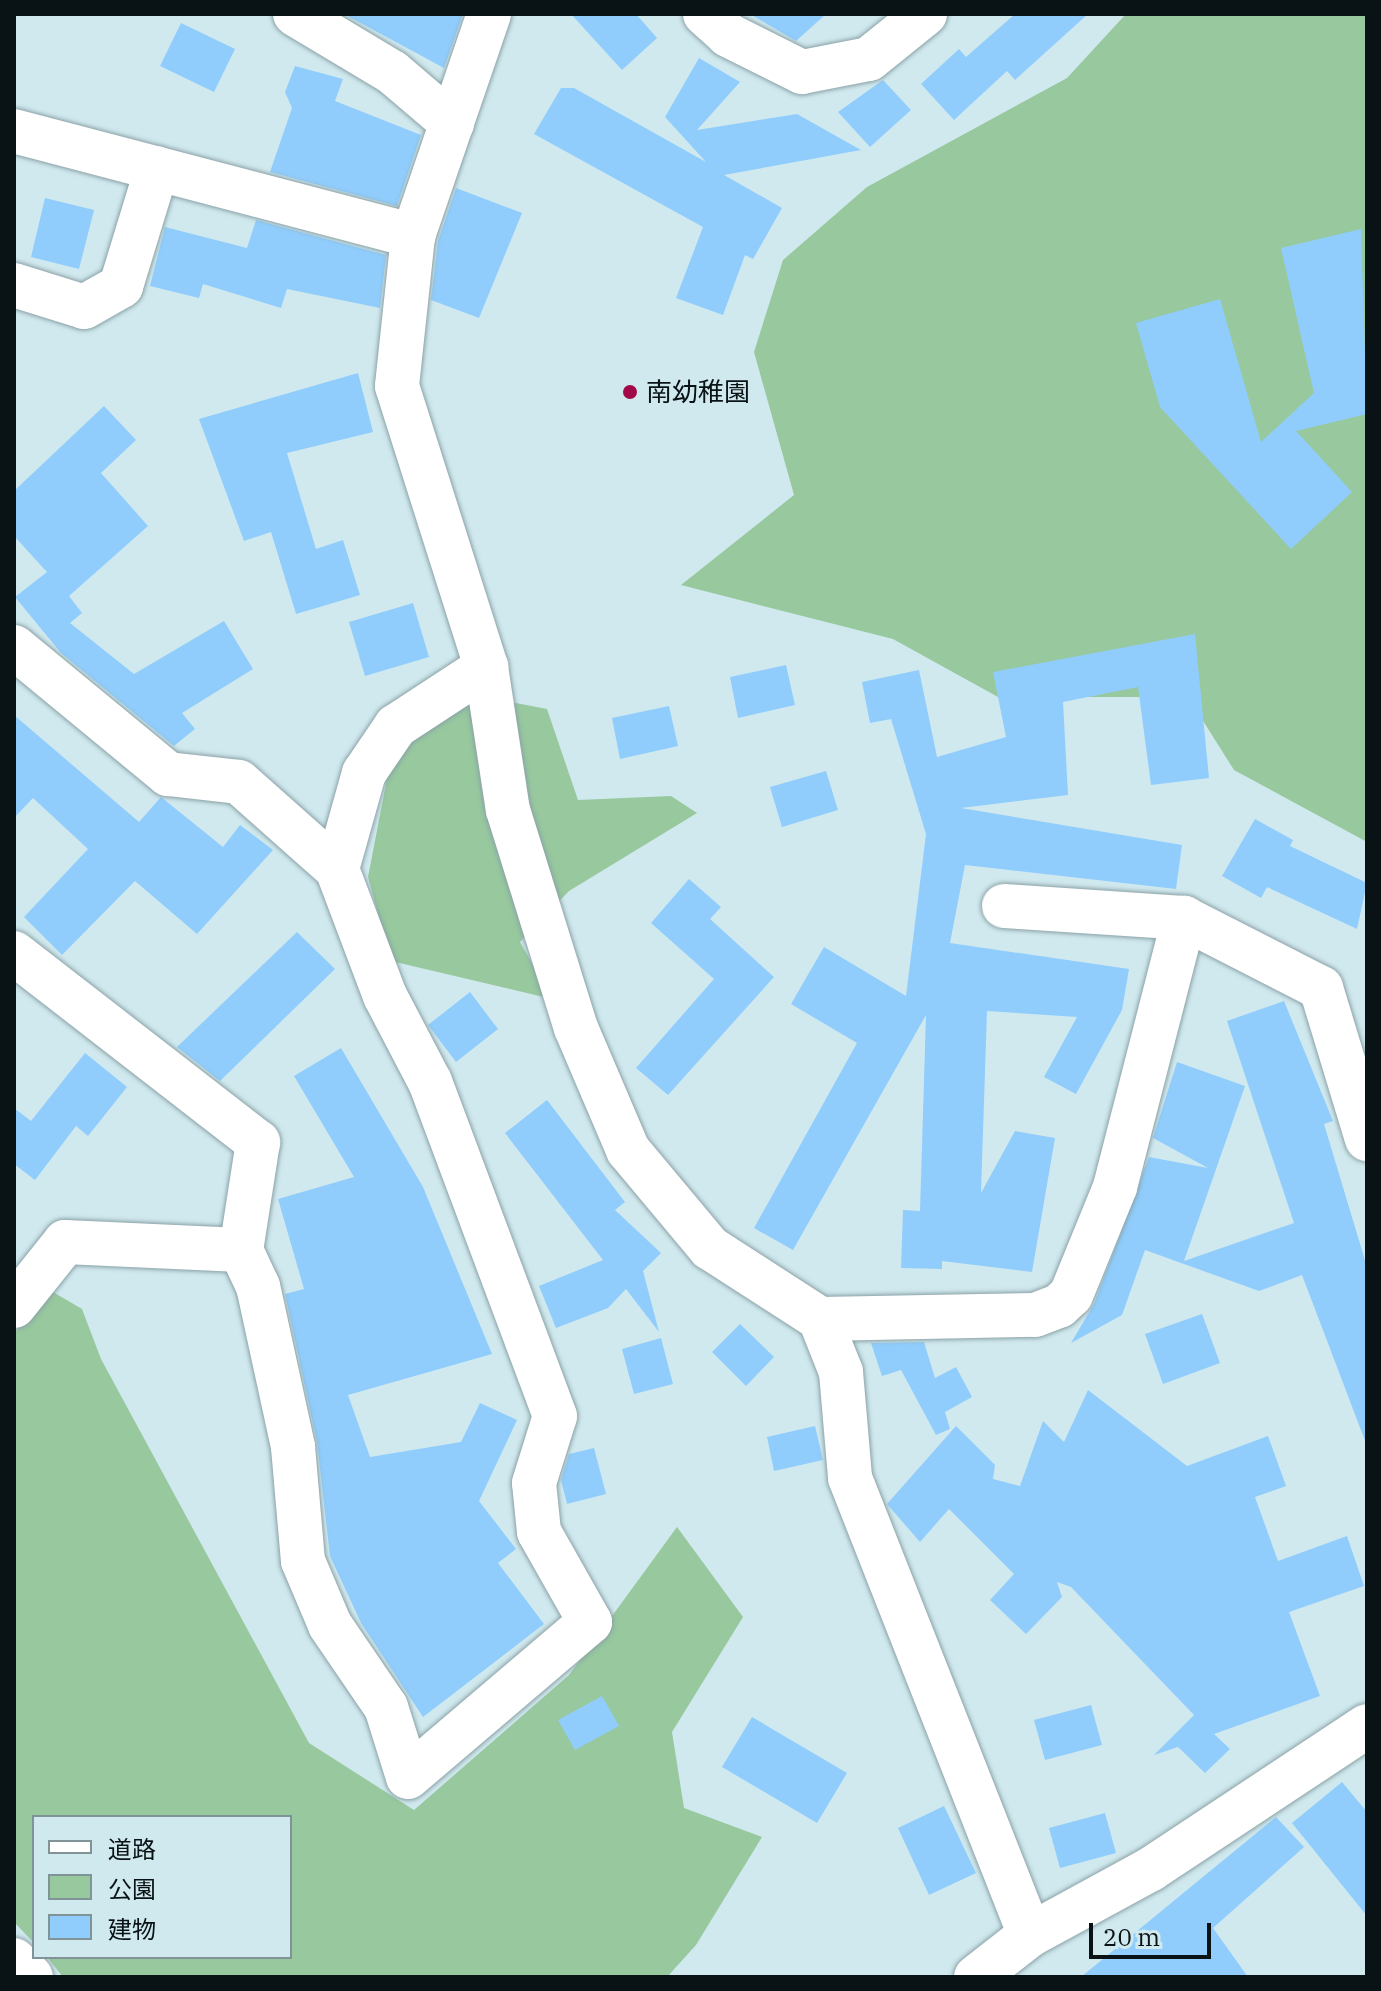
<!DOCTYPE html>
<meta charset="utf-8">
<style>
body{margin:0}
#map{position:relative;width:1381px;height:1991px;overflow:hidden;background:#d0e9ee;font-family:"IBM Plex Serif","Noto Sans JP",serif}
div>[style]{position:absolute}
.green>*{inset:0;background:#97c89e}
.building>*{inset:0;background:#90cdfc}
.roads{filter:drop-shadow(0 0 2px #8ba2a7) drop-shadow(0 0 2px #8ba2a7)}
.minor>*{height:44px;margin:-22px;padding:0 22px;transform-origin:22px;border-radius:22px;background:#fff}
.dots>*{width:22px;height:22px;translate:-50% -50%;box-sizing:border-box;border:4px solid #d0e9ee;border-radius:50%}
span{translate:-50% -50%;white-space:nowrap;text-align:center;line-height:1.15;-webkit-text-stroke:6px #d0e9ee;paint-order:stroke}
.poi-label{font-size:26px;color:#091214}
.left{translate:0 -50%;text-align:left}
.frame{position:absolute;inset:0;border:16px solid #091214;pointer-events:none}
.legend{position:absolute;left:32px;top:1815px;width:260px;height:144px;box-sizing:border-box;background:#d0e9ee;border:2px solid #809397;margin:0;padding:10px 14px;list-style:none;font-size:24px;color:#091214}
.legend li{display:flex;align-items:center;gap:16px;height:40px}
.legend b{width:40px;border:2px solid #809397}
.scale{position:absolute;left:1089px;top:1923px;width:122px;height:36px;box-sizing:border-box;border:4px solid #091214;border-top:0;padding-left:10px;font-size:24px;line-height:28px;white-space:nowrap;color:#091214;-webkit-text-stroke:6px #d0e9ee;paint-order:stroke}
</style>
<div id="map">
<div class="green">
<i style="clip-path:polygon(1126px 14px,1367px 14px,1367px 842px,1234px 770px,1188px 697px,998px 697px,893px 639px,681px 585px,794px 495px,754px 352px,783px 260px,867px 187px,1067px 78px)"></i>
<i style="clip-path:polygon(479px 696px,547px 709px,578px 800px,671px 796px,697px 813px,569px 891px,520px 942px,552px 999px,391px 961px,368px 877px,395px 737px)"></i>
<i style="clip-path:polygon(53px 1292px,82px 1309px,101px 1359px,309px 1743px,414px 1810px,569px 1675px,677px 1527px,743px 1617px,672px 1732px,684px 1808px,762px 1837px,696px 1945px,667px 1977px,63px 1977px,47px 1957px,290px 1957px,290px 1817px,34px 1817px,34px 1943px,14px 1922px,14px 1333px)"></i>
</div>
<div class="building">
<i style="clip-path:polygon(344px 14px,463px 14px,444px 68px)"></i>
<i style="clip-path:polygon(571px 14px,636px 14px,657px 38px,622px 70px)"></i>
<i style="clip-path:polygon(750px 14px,826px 14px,796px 41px)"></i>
<i style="clip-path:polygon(1015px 14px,1088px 14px,1015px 80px,1007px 71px,954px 120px,921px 84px,959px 49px,966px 57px)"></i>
<i style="clip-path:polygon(181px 23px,235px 49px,214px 92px,160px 66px)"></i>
<i style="clip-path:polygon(699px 58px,740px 82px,697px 130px,797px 114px,861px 150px,724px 175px,782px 208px,753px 259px,745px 255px,723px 315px,676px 298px,703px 227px,534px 134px,561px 88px,574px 88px,706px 162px,665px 117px)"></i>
<i style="clip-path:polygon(295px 66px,343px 79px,335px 101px,421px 135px,397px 206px,270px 172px,292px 108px,285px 92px)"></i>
<i style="clip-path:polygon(883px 80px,911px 110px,870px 147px,838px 112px)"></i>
<i style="clip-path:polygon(456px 188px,522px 213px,479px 318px,431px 300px,438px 241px)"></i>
<i style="clip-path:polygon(45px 198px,94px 210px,79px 269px,31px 257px)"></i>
<i style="clip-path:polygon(256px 220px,386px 255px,380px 308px,287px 289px,281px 308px,203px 284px,199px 298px,150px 286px,165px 227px,247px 248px)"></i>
<i style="clip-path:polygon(1361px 229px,1367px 414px,1296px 431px,1352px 492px,1291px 549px,1160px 407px,1136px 323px,1220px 299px,1261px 442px,1314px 393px,1281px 248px)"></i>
<i style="clip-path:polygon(358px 373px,373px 432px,287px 453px,316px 549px,343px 540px,360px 595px,296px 614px,271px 532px,244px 541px,199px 419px)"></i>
<i style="clip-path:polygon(104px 406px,136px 440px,101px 473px,148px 526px,69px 596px,82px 613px,70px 623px,134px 674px,224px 621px,253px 669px,182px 713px,195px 729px,174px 746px,61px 653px,15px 597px,47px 572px,14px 536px,14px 491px)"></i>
<i style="clip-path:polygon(413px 603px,429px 657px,365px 676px,349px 622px)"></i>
<i style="clip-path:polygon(1195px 634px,1209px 778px,1151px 785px,1138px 687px,1063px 702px,1068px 795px,961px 808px,1182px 845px,1176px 889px,965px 865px,950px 943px,1129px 969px,1122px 1010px,1076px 1094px,1044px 1077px,1077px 1017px,987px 1011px,981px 1193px,1015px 1131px,1055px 1138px,1032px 1272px,942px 1261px,942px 1269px,901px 1268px,903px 1210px,920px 1211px,926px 1015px,793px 1250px,754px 1228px,857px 1043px,791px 1004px,824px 947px,906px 996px,926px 834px,891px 719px,870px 723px,862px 682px,919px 670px,937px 757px,1006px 737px,993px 672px)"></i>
<i style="clip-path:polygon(786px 665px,795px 705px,738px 718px,730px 677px)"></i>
<i style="clip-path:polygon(669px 706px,678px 746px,620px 759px,612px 718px)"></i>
<i style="clip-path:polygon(14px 715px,139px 822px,161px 797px,223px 847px,240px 825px,273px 850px,197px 934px,135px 881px,62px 955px,24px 917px,88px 849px,33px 798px,14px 818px)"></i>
<i style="clip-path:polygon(826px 771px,838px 810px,782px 827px,770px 787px)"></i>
<i style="clip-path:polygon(1255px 819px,1293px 840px,1290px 846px,1367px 883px,1357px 929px,1267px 887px,1261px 898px,1222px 876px)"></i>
<i style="clip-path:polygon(689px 879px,721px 907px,710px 919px,774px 977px,668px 1095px,636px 1068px,714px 979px,651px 923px)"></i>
<i style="clip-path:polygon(297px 932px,335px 969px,220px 1081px,177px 1047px)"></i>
<i style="clip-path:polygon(470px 992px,498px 1029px,456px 1062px,428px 1025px)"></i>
<i style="clip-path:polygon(1284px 1001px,1333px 1121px,1324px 1124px,1367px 1267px,1367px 1446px,1302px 1275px,1259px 1291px,1145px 1250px,1122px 1315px,1071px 1343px,1094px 1304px,1149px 1157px,1208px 1168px,1153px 1138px,1177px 1062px,1245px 1086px,1184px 1261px,1294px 1223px,1227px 1021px)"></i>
<i style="clip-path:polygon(341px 1048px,423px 1187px,492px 1354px,348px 1395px,370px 1457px,461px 1442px,480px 1403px,517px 1420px,479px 1501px,516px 1549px,498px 1563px,544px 1624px,423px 1717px,361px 1623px,330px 1556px,317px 1442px,285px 1294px,304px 1289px,278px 1199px,354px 1177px,294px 1076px)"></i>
<i style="clip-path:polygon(85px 1053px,127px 1087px,88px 1136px,76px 1126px,35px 1180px,14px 1164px,14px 1108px,31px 1121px)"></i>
<i style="clip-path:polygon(547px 1100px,625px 1202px,615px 1210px,661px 1253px,643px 1271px,659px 1332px,626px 1289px,608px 1308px,556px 1328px,539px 1286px,603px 1260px,505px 1133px)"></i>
<i style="clip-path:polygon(1202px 1314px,1220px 1363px,1163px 1384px,1145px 1334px)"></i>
<i style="clip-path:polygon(740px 1324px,774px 1357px,746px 1386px,712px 1352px)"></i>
<i style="clip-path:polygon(661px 1338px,673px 1384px,634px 1394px,622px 1349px)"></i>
<i style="clip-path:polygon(924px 1342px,935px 1378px,956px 1367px,972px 1397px,945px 1412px,950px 1429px,936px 1435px,901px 1370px,882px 1376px,871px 1343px)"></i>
<i style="clip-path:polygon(1088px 1390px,1187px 1466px,1268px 1436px,1286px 1486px,1255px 1497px,1278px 1561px,1347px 1536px,1364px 1586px,1289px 1612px,1320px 1696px,1214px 1734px,1230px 1749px,1205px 1773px,1178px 1747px,1154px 1755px,1194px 1715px,1071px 1587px,1057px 1582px,1062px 1597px,1026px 1634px,990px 1600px,1014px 1574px,949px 1509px,920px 1542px,887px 1504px,956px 1426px,995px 1465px,993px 1479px,1020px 1486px,1043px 1421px,1064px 1442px)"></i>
<i style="clip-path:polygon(815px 1426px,823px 1460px,774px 1471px,767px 1437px)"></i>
<i style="clip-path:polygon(594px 1448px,606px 1494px,567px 1504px,561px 1480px,569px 1454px)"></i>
<i style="clip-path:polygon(602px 1696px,619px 1726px,575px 1750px,558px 1720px)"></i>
<i style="clip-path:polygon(1091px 1705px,1102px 1745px,1045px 1760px,1034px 1720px)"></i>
<i style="clip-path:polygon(752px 1717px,847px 1773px,817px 1823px,722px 1767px)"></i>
<i style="clip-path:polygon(1342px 1782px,1367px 1812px,1367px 1916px,1292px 1823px)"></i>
<i style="clip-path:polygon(944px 1806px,976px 1873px,929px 1895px,898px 1828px)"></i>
<i style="clip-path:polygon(1105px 1813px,1116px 1853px,1060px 1868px,1049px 1828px)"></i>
<i style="clip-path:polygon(1276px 1817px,1304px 1847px,1213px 1928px,1248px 1977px,1081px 1977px)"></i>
</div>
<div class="roads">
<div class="minor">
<i style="left:295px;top:14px;width:113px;rotate:30.9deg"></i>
<i style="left:392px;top:72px;width:79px;rotate:40.4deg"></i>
<i style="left:489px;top:14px;width:235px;rotate:108.9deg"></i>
<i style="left:413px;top:236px;width:151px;rotate:96.1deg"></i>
<i style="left:397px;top:386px;width:295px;rotate:72.4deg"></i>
<i style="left:486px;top:667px;width:145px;rotate:81.3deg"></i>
<i style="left:508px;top:810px;width:228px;rotate:72.7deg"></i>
<i style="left:576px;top:1028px;width:133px;rotate:66.9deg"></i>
<i style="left:628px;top:1150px;width:128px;rotate:50.1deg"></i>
<i style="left:710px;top:1248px;width:131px;rotate:32.8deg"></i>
<i style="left:820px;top:1319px;width:215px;rotate:-1.1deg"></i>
<i style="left:1035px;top:1315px;width:26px;rotate:-21deg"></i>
<i style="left:1059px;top:1306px;width:16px;rotate:-43deg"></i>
<i style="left:1071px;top:1295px;width:117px;rotate:-67.8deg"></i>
<i style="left:1115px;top:1187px;width:278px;rotate:-75.6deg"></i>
<i style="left:705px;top:14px;width:31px;rotate:42deg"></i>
<i style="left:728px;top:35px;width:83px;rotate:26.6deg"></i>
<i style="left:802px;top:72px;width:68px;rotate:-11deg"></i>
<i style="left:869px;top:59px;width:72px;rotate:-38.8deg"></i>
<i style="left:14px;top:131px;width:413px;rotate:14.7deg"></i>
<i style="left:14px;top:285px;width:73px;rotate:17.4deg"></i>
<i style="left:84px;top:307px;width:43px;rotate:-29.6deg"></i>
<i style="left:121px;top:286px;width:123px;rotate:-73deg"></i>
<i style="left:14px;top:647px;width:200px;rotate:39.5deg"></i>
<i style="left:168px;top:774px;width:71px;rotate:6.4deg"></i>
<i style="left:239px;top:782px;width:131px;rotate:41.6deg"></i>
<i style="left:1004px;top:906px;width:180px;rotate:3.8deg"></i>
<i style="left:1184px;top:918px;width:154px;rotate:27.1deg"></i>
<i style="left:1321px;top:988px;width:158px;rotate:73.1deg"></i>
<i style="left:14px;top:953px;width:309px;rotate:37.8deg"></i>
<i style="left:258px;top:1142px;width:109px;rotate:98.9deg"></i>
<i style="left:14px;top:1306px;width:82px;rotate:-51.4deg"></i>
<i style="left:65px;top:1242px;width:176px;rotate:2.6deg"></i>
<i style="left:241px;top:1250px;width:40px;rotate:65deg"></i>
<i style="left:258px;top:1286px;width:165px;rotate:77.7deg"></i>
<i style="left:293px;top:1447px;width:114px;rotate:85deg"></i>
<i style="left:303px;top:1561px;width:69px;rotate:67.1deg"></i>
<i style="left:330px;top:1625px;width:99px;rotate:55.7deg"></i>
<i style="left:386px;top:1707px;width:73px;rotate:72.6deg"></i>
<i style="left:408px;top:1777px;width:239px;rotate:-40.4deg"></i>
<i style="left:590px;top:1622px;width:103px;rotate:-119.5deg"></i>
<i style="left:539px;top:1532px;width:49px;rotate:-95.8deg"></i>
<i style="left:534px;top:1483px;width:70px;rotate:-72.6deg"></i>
<i style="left:555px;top:1416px;width:357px;rotate:-110.5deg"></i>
<i style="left:430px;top:1082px;width:97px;rotate:-117.6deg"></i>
<i style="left:385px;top:996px;width:136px;rotate:-110.7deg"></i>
<i style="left:337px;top:869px;width:100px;rotate:-74.3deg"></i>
<i style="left:364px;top:773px;width:57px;rotate:-55.8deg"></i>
<i style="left:396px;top:726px;width:108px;rotate:-33.2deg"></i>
<i style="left:820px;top:1319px;width:57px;rotate:68.4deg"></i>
<i style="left:841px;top:1372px;width:106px;rotate:85.1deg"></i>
<i style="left:850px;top:1478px;width:491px;rotate:68.5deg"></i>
<i style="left:14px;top:1960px;width:24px;rotate:45deg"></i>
<i style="left:976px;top:1977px;width:68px;rotate:-37.9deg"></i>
<i style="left:1030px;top:1935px;width:138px;rotate:-28.6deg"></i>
<i style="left:1151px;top:1869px;width:259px;rotate:-33.5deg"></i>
</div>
</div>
<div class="dots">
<i style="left:630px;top:392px;background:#a20847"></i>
</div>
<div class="poi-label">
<span class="left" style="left:646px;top:392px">南幼稚園</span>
</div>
<div class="frame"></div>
<ul class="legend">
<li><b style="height:10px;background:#fff"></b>道路</li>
<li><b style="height:22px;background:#97c89e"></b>公園</li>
<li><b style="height:22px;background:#90cdfc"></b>建物</li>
</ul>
<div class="scale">20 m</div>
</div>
